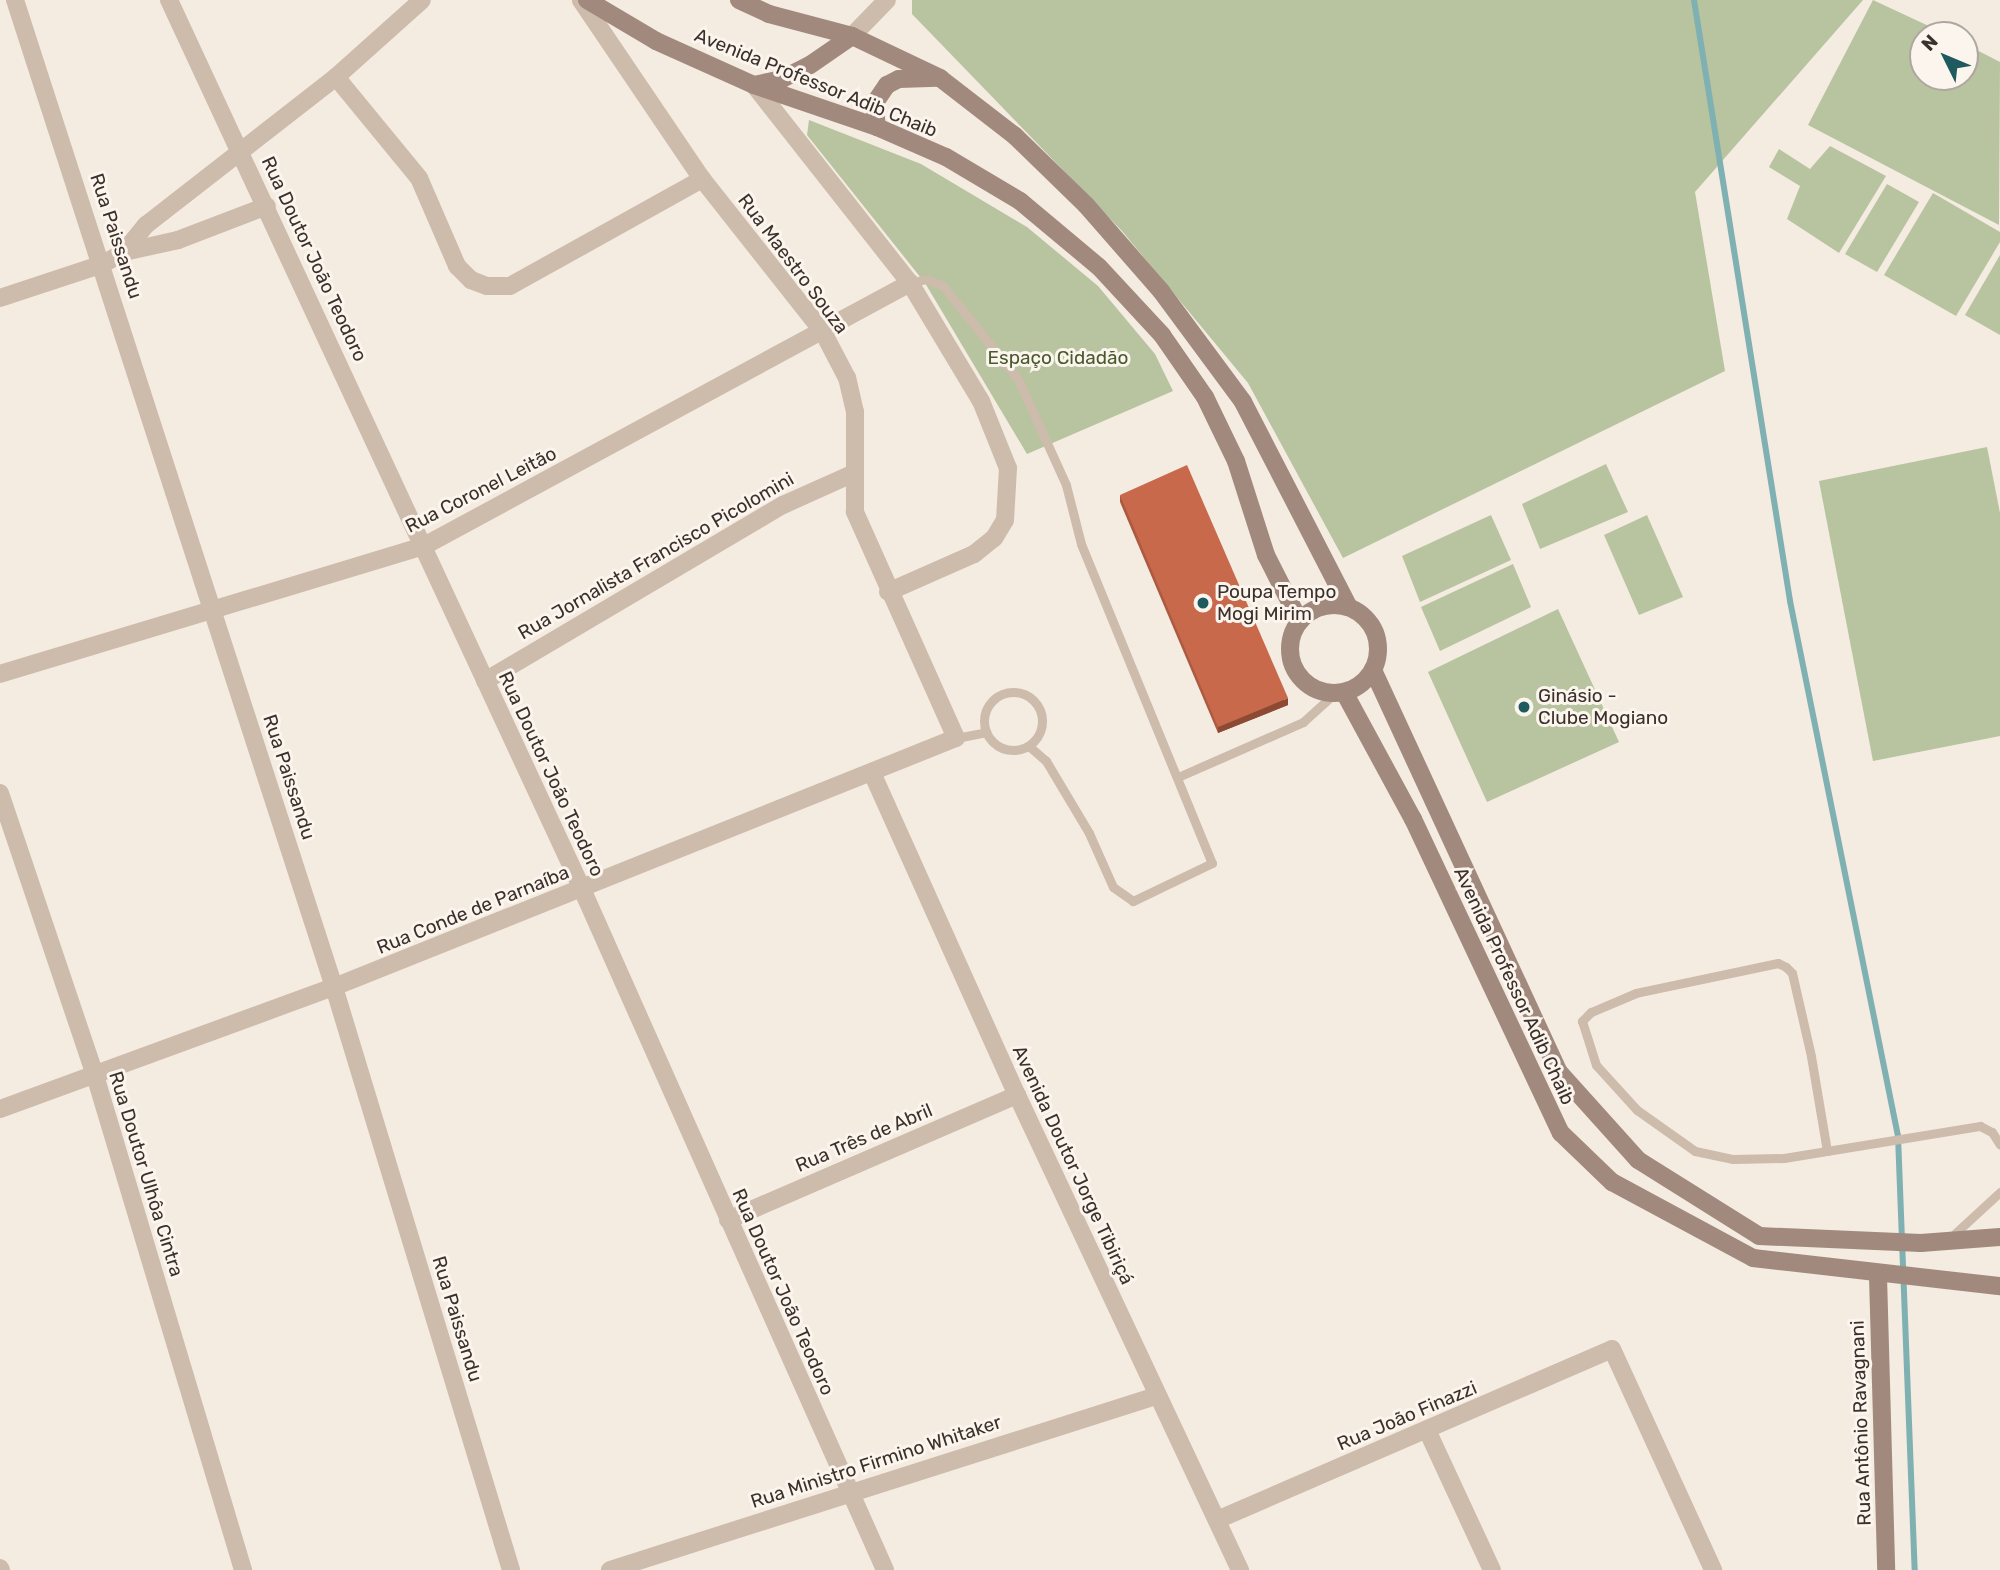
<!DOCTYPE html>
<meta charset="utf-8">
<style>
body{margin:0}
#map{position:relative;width:2000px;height:1570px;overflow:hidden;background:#f4ebe1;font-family:Rubik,sans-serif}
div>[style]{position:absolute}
.green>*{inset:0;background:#b8c4a0}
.stream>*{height:6px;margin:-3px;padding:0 3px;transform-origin:3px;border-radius:3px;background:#7fb0b2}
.service>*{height:9px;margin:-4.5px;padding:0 4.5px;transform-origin:4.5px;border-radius:4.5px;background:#cdbbac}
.service>.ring{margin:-4.5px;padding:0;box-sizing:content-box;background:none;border:9px solid #cdbbac;border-radius:50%}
.minor>*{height:18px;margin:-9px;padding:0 9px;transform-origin:9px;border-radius:9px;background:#cdbbac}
.tertiary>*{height:18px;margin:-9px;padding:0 9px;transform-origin:9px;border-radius:9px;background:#cdbbac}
.secondary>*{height:18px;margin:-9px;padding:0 9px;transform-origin:9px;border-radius:9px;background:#a18a7d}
.secondary>.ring{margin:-9px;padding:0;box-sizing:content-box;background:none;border:18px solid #a18a7d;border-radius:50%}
.wall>*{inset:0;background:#ac5a40}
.shaded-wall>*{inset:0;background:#8c4a34}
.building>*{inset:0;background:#c8694b}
.dots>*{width:19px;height:19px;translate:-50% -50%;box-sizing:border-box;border:4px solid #fbf5ee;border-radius:50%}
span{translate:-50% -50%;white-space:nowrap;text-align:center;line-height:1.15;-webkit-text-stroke:6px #fbf5ee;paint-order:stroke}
.street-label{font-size:19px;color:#3b302b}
.park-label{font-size:19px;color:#4a5a2e}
.poi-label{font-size:19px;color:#3b302b}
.left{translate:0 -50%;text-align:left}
.north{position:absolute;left:1909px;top:21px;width:70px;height:70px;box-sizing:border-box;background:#fbf5ee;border:2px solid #aea6a0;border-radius:50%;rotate:313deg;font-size:19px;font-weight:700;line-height:28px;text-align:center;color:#3b302b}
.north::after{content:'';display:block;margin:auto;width:24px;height:32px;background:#1f5a5e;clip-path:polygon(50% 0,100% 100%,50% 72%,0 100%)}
</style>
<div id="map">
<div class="green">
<i style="clip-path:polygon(912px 0,1863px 0,1695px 192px,1725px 371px,1343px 558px,1248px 383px,1122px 231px,912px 14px)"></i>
<i style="clip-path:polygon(1873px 0,1948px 35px,1923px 35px,1923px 77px,1965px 77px,1965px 44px,2000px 62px,1999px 225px,1808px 125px)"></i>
<i style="clip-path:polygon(809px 120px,921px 164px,1027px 227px,1098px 286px,1155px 354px,1173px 391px,1027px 454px,925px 283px,807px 135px)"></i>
<i style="clip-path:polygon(1830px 146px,1886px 176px,1839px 253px,1787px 219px,1800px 186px,1769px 167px,1779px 149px,1810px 169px)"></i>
<i style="clip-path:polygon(1887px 184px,1919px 202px,1877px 272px,1845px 254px)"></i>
<i style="clip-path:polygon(1933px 193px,2000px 232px,2000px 242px,1956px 316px,1884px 275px)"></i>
<i style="clip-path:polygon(2000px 255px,2000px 335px,1965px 315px)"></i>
<i style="clip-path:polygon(1987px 447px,2000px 513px,2000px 736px,1873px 761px,1819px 481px)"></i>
<i style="clip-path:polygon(1606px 464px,1628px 512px,1540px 549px,1522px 504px)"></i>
<i style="clip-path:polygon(1491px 515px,1511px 560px,1420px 602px,1402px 556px)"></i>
<i style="clip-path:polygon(1647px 515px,1683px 597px,1639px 615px,1604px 535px)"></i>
<i style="clip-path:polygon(1513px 564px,1531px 607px,1440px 651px,1421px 607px)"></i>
<i style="clip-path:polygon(1558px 609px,1619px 742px,1487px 802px,1428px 672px)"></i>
</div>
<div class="stream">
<i style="left:1694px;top:0;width:609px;rotate:80.92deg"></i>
<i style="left:1790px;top:601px;width:546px;rotate:78.59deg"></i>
<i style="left:1898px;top:1136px;width:434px;rotate:87.8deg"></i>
</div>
<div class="service">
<i style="left:910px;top:283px;width:16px;rotate:-14deg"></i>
<i style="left:926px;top:279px;width:18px;rotate:22deg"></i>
<i style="left:943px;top:286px;width:119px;rotate:51.1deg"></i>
<i style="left:1018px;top:379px;width:116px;rotate:65.6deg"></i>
<i style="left:1066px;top:485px;width:61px;rotate:75.7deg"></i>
<i style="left:1081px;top:544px;width:345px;rotate:67.7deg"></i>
<i style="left:1212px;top:863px;width:88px;rotate:154.3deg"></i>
<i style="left:1133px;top:901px;width:24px;rotate:-145deg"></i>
<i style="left:1113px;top:887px;width:59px;rotate:-114deg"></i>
<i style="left:1089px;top:833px;width:84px;rotate:-120.8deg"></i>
<i style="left:1046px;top:761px;width:23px;rotate:-139deg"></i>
<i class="ring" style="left:984px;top:692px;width:49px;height:49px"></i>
<i style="left:956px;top:738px;width:31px;rotate:-11deg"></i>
<i style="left:1178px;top:777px;width:137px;rotate:-23.7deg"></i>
<i style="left:1303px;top:722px;width:43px;rotate:-42.2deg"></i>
<i style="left:1827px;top:1151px;width:96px;rotate:-99.6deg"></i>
<i style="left:1811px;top:1056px;width:85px;rotate:-102.9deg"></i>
<i style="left:1792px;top:973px;width:8px;rotate:-135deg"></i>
<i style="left:1786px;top:967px;width:9px;rotate:-153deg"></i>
<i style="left:1778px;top:963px;width:145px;rotate:168.1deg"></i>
<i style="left:1636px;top:993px;width:49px;rotate:157.1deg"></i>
<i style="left:1591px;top:1012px;width:13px;rotate:135deg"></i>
<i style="left:1582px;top:1021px;width:46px;rotate:72.3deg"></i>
<i style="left:1596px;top:1065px;width:61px;rotate:47.7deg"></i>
<i style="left:1637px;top:1110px;width:71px;rotate:35.3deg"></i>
<i style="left:1695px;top:1151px;width:39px;rotate:12deg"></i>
<i style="left:1733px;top:1159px;width:51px;rotate:-1.1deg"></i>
<i style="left:1784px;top:1158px;width:199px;rotate:-9.3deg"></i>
<i style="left:1980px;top:1126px;width:13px;rotate:27deg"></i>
<i style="left:1992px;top:1132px;width:15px;rotate:58deg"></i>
<i style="left:1950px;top:1238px;width:68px;rotate:-42.6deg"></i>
</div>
<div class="minor">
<i style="left:15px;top:0;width:1037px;rotate:72.09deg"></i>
<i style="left:334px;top:987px;width:609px;rotate:73.11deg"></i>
<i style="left:336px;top:77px;width:131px;rotate:50.6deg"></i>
<i style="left:419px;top:178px;width:96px;rotate:66.6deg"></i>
<i style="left:457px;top:266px;width:20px;rotate:45deg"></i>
<i style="left:471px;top:280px;width:17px;rotate:21deg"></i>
<i style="left:487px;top:286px;width:23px"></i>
<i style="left:510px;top:286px;width:220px;rotate:-29.1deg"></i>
<i style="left:754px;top:85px;width:252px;rotate:51.8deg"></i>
<i style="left:910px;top:283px;width:138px;rotate:59deg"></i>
<i style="left:981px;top:401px;width:72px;rotate:68.1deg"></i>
<i style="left:1008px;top:468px;width:52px;rotate:93.3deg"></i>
<i style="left:1005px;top:520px;width:21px;rotate:121deg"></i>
<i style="left:994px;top:538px;width:26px;rotate:141deg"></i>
<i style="left:974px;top:554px;width:94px;rotate:156.2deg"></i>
<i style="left:0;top:674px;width:443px;rotate:-16.8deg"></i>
<i style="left:424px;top:546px;width:553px;rotate:-28.42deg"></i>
<i style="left:485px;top:681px;width:346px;rotate:-30.6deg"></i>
<i style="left:783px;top:505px;width:76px;rotate:-24.2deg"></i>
<i style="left:728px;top:1220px;width:315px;rotate:-23.4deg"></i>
<i style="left:1427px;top:1430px;width:154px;rotate:65.1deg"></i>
<i style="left:1217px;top:1520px;width:430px;rotate:-23.4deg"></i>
<i style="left:1612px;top:1349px;width:243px;rotate:65.4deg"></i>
<i style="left:610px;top:1570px;width:573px;rotate:-17.68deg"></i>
</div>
<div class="tertiary">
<i style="left:169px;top:0;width:980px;rotate:65.08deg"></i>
<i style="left:582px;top:889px;width:745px;rotate:66.01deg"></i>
<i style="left:852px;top:36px;width:50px;rotate:-45.8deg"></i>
<i style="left:124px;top:252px;width:55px;rotate:-12.5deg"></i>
<i style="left:178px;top:240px;width:95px;rotate:-20.9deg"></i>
<i style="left:0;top:298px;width:108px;rotate:-18.3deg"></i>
<i style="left:103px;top:264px;width:24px;rotate:-30deg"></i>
<i style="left:124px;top:252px;width:35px;rotate:-51deg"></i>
<i style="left:146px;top:225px;width:241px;rotate:-37.9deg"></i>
<i style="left:336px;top:77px;width:115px;rotate:-41.8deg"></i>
<i style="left:873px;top:775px;width:351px;rotate:65.8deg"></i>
<i style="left:1017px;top:1095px;width:525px;rotate:64.85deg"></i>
<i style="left:0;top:793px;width:294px;rotate:71.4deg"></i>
<i style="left:94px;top:1072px;width:520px;rotate:73.34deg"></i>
<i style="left:0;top:1109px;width:356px;rotate:-20.1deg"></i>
<i style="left:334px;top:987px;width:670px;rotate:-21.82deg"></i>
<i style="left:956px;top:738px;width:248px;rotate:-114.1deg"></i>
<i style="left:855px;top:512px;width:100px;rotate:-90deg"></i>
<i style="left:855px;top:412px;width:35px;rotate:-103deg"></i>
<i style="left:847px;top:378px;width:52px;rotate:-117.6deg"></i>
<i style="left:823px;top:332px;width:195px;rotate:-128.3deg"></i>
<i style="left:702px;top:179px;width:216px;rotate:-124.1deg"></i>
<i style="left:0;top:1568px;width:2px;rotate:63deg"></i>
</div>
<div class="secondary">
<i style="left:587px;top:0;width:80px;rotate:30.7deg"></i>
<i style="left:656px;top:41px;width:107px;rotate:24.2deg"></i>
<i style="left:754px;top:85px;width:130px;rotate:18.9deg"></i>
<i style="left:877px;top:127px;width:75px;rotate:23.5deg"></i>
<i style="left:946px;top:157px;width:86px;rotate:30.7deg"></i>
<i style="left:1020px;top:201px;width:103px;rotate:39.9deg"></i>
<i style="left:1099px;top:267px;width:93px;rotate:47.2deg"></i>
<i style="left:1162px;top:335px;width:75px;rotate:55.3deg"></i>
<i style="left:1205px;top:397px;width:71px;rotate:64.2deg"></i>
<i style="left:1236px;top:461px;width:99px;rotate:72.3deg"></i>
<i style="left:1266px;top:555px;width:73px;rotate:63.1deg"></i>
<i style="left:739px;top:0;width:33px;rotate:25deg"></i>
<i style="left:769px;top:14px;width:86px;rotate:14.8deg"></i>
<i style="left:852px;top:36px;width:98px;rotate:25.5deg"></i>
<i style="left:940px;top:78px;width:95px;rotate:37.7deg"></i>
<i style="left:1015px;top:136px;width:99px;rotate:44.2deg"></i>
<i style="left:1086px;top:205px;width:114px;rotate:48.9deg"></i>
<i style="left:1161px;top:291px;width:138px;rotate:53.5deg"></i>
<i style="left:1243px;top:402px;width:231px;rotate:62.7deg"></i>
<i style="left:754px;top:85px;width:29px;rotate:-12deg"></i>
<i style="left:782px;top:79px;width:31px;rotate:-27deg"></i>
<i style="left:810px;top:65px;width:51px;rotate:-34.6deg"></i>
<i style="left:877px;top:127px;width:23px;rotate:-97deg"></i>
<i style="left:874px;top:104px;width:23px;rotate:-56deg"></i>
<i style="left:887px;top:85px;width:13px;rotate:-27deg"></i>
<i style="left:899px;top:79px;width:38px;rotate:-2deg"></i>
<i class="ring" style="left:1290px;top:605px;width:70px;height:70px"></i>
<i style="left:1373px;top:670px;width:442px;rotate:65.2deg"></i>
<i style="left:1558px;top:1071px;width:120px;rotate:48deg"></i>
<i style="left:1638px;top:1160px;width:143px;rotate:32.1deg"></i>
<i style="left:1759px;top:1236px;width:162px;rotate:2.5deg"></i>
<i style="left:1921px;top:1243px;width:79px;rotate:-4.3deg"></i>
<i style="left:1344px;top:692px;width:145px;rotate:61.5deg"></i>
<i style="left:1413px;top:819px;width:347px;rotate:64.8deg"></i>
<i style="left:1561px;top:1133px;width:71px;rotate:43.9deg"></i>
<i style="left:1612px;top:1182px;width:160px;rotate:28.3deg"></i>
<i style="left:1753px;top:1258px;width:249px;rotate:6.5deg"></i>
<i style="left:1878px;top:1276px;width:294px;rotate:88.4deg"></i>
</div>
<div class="wall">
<i style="clip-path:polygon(1120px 495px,1288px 705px,1218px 733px,1120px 502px)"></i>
</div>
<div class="shaded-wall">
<i style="clip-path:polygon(1288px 698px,1288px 705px,1218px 733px,1218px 727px)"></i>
</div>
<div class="building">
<i style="clip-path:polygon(1187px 465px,1288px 698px,1218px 727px,1120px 495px)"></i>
</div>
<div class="dots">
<i style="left:1203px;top:603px;background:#1f5a5e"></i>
<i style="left:1524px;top:707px;background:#1f5a5e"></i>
</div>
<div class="street-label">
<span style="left:816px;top:83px;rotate:22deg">Avenida Professor Adib Chaib</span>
<span style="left:116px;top:236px;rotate:72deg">Rua Paissandu</span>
<span style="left:314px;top:259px;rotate:65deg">Rua Doutor João Teodoro</span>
<span style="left:793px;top:264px;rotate:53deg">Rua Maestro Souza</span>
<span style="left:481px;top:490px;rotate:-27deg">Rua Coronel Leitão</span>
<span style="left:656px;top:556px;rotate:-30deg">Rua Jornalista Francisco Picolomini</span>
<span style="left:551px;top:774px;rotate:65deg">Rua Doutor João Teodoro</span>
<span style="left:289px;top:777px;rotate:72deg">Rua Paissandu</span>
<span style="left:473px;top:910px;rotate:-22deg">Rua Conde de Parnaíba</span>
<span style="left:1514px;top:986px;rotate:65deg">Avenida Professor Adib Chaib</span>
<span style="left:864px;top:1138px;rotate:-23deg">Rua Três de Abril</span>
<span style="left:1073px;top:1165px;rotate:65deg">Avenida Doutor Jorge Tibiriçá</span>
<span style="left:146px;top:1174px;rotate:73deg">Rua Doutor Ulhôa Cintra</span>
<span style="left:783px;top:1292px;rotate:66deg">Rua Doutor João Teodoro</span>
<span style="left:457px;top:1319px;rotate:73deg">Rua Paissandu</span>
<span style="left:1407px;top:1416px;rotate:-23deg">Rua João Finazzi</span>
<span style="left:1861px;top:1423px;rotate:-92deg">Rua Antônio Ravagnani</span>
<span style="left:876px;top:1462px;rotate:-18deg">Rua Ministro Firmino Whitaker</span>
</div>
<div class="park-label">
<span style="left:1058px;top:358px">Espaço Cidadão</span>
</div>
<div class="poi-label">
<span class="left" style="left:1217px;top:603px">Poupa Tempo<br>Mogi Mirim</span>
<span class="left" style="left:1538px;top:707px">Ginásio -<br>Clube Mogiano</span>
</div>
<div class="north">N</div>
</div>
